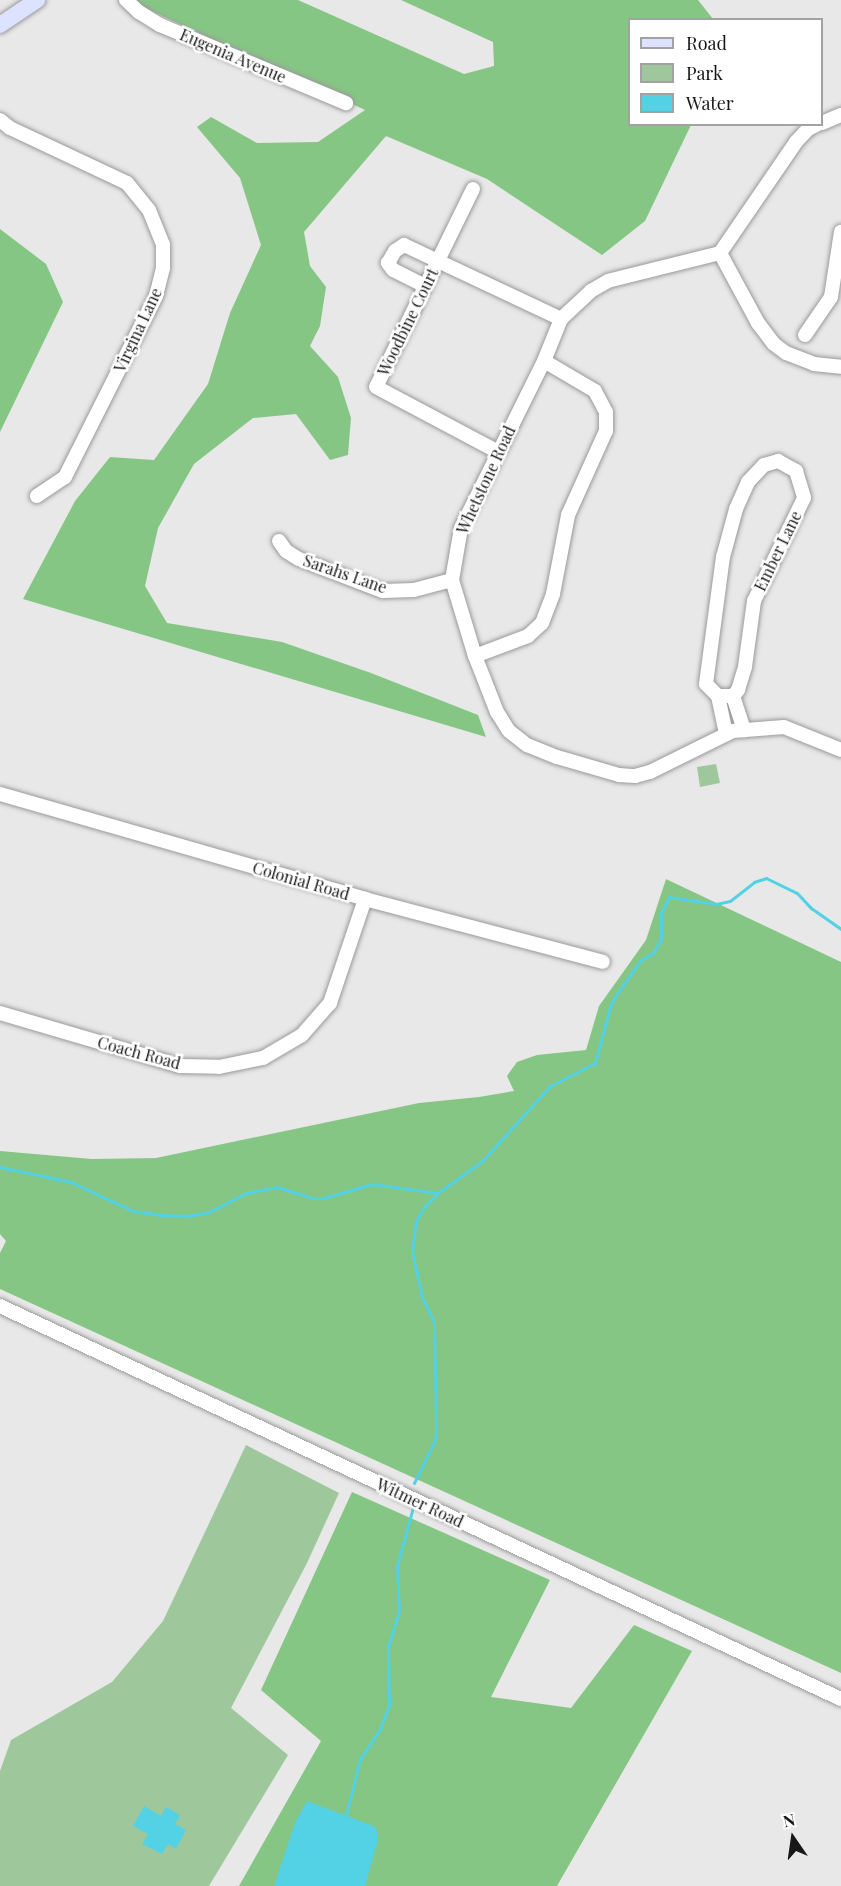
<!DOCTYPE html>
<style>
body{margin:0}
#map{position:relative;width:841px;height:1886px;overflow:hidden;background:#e8e8e9;font-family:"Playfair Display",serif}
div>[style]{position:absolute}
.green>*{inset:0;background:#9ec89c}
.forest>*{inset:0;background:#86c684}
.water>*{inset:0;background:#53d1e5}
.stream>*{height:3px;margin:-1.5px;padding:0 1.5px;transform-origin:1.5px;border-radius:1.5px;background:#53d1e5}
.roads{filter:drop-shadow(0 0 2px #9a9a9c) drop-shadow(0 0 2px #9a9a9c)}
.minor>*{height:14px;margin:-7px;padding:0 7px;transform-origin:7px;border-radius:7px;background:#fff}
.major>*{height:16px;margin:-8px;padding:0 8px;transform-origin:8px;border-radius:8px;background:#dce2ff}
span{translate:-50% -50%;white-space:nowrap;text-align:center;line-height:1.15;-webkit-text-stroke:5px #fff;paint-order:stroke}
.street-label{font-size:16px;color:#171718}
.legend{position:absolute;left:628px;top:18px;width:195px;height:108px;box-sizing:border-box;background:#fff;border:2px solid #a2a2a3;margin:0;padding:8px 10px;list-style:none;font-size:18px;color:#171718}
.legend li{display:flex;align-items:center;gap:12px;height:30px}
.legend b{width:30px;border:2px solid #a2a2a3}
.north{position:absolute;left:763px;top:1808px;width:60px;height:60px;-webkit-text-stroke:4px #fff;paint-order:stroke;rotate:347deg;font-size:16px;font-weight:700;line-height:24px;text-align:center;color:#171718}
.north::after{content:'';display:block;margin:auto;width:21px;height:27px;background:#171718;clip-path:polygon(50% 0,100% 100%,50% 72%,0 100%)}
</style>
<div id="map">
<div class="green">
<i style="clip-path:polygon(716px 764px,720px 783px,700px 787px,697px 767px)"></i>
<i style="clip-path:polygon(246px 1445px,339px 1493px,307px 1563px,231px 1708px,288px 1755px,209px 1886px,0 1886px,0 1771px,11px 1740px,112px 1682px,163px 1621px)"></i>
</div>
<div class="forest">
<i style="clip-path:polygon(128px 0,298px 0,464px 74px,494px 66px,493px 42px,401px 0,698px 0,713px 19px,630px 20px,630px 124px,691px 125px,645px 221px,602px 255px,487px 179px,386px 136px,304px 232px,310px 266px,326px 287px,320px 326px,310px 346px,338px 377px,351px 418px,348px 455px,330px 460px,296px 414px,253px 418px,194px 464px,158px 528px,145px 586px,167px 623px,282px 642px,371px 673px,478px 715px,486px 737px,23px 599px,75px 501px,110px 457px,154px 460px,208px 384px,230px 313px,261px 245px,240px 178px,197px 127px,211px 117px,257px 143px,318px 142px,365px 110px)"></i>
<i style="clip-path:polygon(0 229px,46px 264px,63px 302px,0 432px)"></i>
<i style="clip-path:polygon(666px 879px,841px 962px,841px 1673px,0 1289px,0 1253px,6px 1241px,0 1234px,0 1151px,92px 1159px,156px 1158px,419px 1103px,479px 1097px,514px 1091px,507px 1076px,517px 1062px,537px 1055px,586px 1050px,599px 1006px,646px 940px)"></i>
<i style="clip-path:polygon(352px 1492px,550px 1580px,491px 1697px,571px 1708px,634px 1625px,692px 1651px,557px 1886px,239px 1886px,321px 1741px,261px 1690px)"></i>
</div>
<div class="water">
<i style="clip-path:polygon(307px 1801px,376px 1827px,378px 1840px,365px 1886px,274px 1886px,295px 1823px)"></i>
<i style="clip-path:polygon(144px 1806px,161px 1816px,166px 1807px,180px 1815px,175px 1824px,186px 1830px,176px 1849px,168px 1844px,162px 1854px,142px 1844px,148px 1834px,133px 1826px)"></i>
</div>
<div class="stream">
<i style="left:0;top:1167px;width:73px;rotate:11.9deg"></i>
<i style="left:71px;top:1182px;width:68px;rotate:25.1deg"></i>
<i style="left:133px;top:1211px;width:29px;rotate:8deg"></i>
<i style="left:162px;top:1215px;width:25px;rotate:2deg"></i>
<i style="left:187px;top:1216px;width:22px;rotate:-10deg"></i>
<i style="left:209px;top:1212px;width:42px;rotate:-27.2deg"></i>
<i style="left:246px;top:1193px;width:32px;rotate:-11deg"></i>
<i style="left:277px;top:1187px;width:39px;rotate:17deg"></i>
<i style="left:314px;top:1198px;width:10px"></i>
<i style="left:324px;top:1198px;width:50px;rotate:-16.3deg"></i>
<i style="left:372px;top:1184px;width:67px;rotate:7.8deg"></i>
<i style="left:414px;top:1483px;width:48px;rotate:-64deg"></i>
<i style="left:435px;top:1440px;width:12px;rotate:-85deg"></i>
<i style="left:436px;top:1428px;width:106px;rotate:-91.1deg"></i>
<i style="left:434px;top:1322px;width:28px;rotate:-116deg"></i>
<i style="left:422px;top:1297px;width:46px;rotate:-102.5deg"></i>
<i style="left:412px;top:1252px;width:31px;rotate:-83deg"></i>
<i style="left:416px;top:1221px;width:17px;rotate:-59deg"></i>
<i style="left:425px;top:1206px;width:18px;rotate:-45deg"></i>
<i style="left:438px;top:1193px;width:54px;rotate:-36deg"></i>
<i style="left:482px;top:1161px;width:101px;rotate:-47.8deg"></i>
<i style="left:550px;top:1086px;width:51px;rotate:-27.1deg"></i>
<i style="left:595px;top:1063px;width:58px;rotate:-75deg"></i>
<i style="left:610px;top:1007px;width:13px;rotate:-63deg"></i>
<i style="left:616px;top:995px;width:43px;rotate:-54.5deg"></i>
<i style="left:641px;top:960px;width:14px;rotate:-30deg"></i>
<i style="left:653px;top:953px;width:16px;rotate:-60deg"></i>
<i style="left:661px;top:939px;width:25px;rotate:-90deg"></i>
<i style="left:661px;top:914px;width:19px;rotate:-65deg"></i>
<i style="left:669px;top:897px;width:48px;rotate:8.5deg"></i>
<i style="left:716px;top:904px;width:14px;rotate:-12deg"></i>
<i style="left:730px;top:901px;width:31px;rotate:-38deg"></i>
<i style="left:754px;top:882px;width:13px;rotate:-18deg"></i>
<i style="left:766px;top:878px;width:34px;rotate:26deg"></i>
<i style="left:797px;top:893px;width:21px;rotate:47deg"></i>
<i style="left:811px;top:908px;width:37px;rotate:35deg"></i>
<i style="left:345px;top:1819px;width:62px;rotate:-76deg"></i>
<i style="left:360px;top:1759px;width:36px;rotate:-56deg"></i>
<i style="left:380px;top:1729px;width:25px;rotate:-69deg"></i>
<i style="left:389px;top:1706px;width:59px;rotate:-91deg"></i>
<i style="left:388px;top:1647px;width:38px;rotate:-73deg"></i>
<i style="left:399px;top:1611px;width:45px;rotate:-92.5deg"></i>
<i style="left:397px;top:1566px;width:61px;rotate:-74.8deg"></i>
</div>
<div class="roads">
<div class="minor">
<i style="left:126px;top:0;width:18px;rotate:43deg"></i>
<i style="left:139px;top:12px;width:25px;rotate:32deg"></i>
<i style="left:160px;top:25px;width:202px;rotate:22.8deg"></i>
<i style="left:0;top:120px;width:13px;rotate:39deg"></i>
<i style="left:10px;top:128px;width:129px;rotate:25.2deg"></i>
<i style="left:127px;top:183px;width:35px;rotate:51deg"></i>
<i style="left:149px;top:210px;width:38px;rotate:68deg"></i>
<i style="left:163px;top:245px;width:23px;rotate:90deg"></i>
<i style="left:163px;top:268px;width:29px;rotate:104deg"></i>
<i style="left:156px;top:296px;width:203px;rotate:116.7deg"></i>
<i style="left:65px;top:477px;width:34px;rotate:146deg"></i>
<i style="left:822px;top:123px;width:21px;rotate:-23deg"></i>
<i style="left:818px;top:124px;width:11px;rotate:153deg"></i>
<i style="left:808px;top:129px;width:18px;rotate:133deg"></i>
<i style="left:796px;top:142px;width:135px;rotate:124.4deg"></i>
<i style="left:720px;top:253px;width:115px;rotate:166deg"></i>
<i style="left:608px;top:281px;width:20px;rotate:150deg"></i>
<i style="left:591px;top:291px;width:41px;rotate:137deg"></i>
<i style="left:561px;top:319px;width:45px;rotate:112deg"></i>
<i style="left:544px;top:361px;width:186px;rotate:116.4deg"></i>
<i style="left:461px;top:528px;width:53px;rotate:99.8deg"></i>
<i style="left:452px;top:580px;width:79px;rotate:73.2deg"></i>
<i style="left:475px;top:656px;width:60px;rotate:68.6deg"></i>
<i style="left:497px;top:712px;width:22px;rotate:58deg"></i>
<i style="left:509px;top:731px;width:23px;rotate:38deg"></i>
<i style="left:527px;top:745px;width:32px;rotate:22deg"></i>
<i style="left:557px;top:757px;width:65px;rotate:16.2deg"></i>
<i style="left:619px;top:775px;width:16px;rotate:4deg"></i>
<i style="left:635px;top:776px;width:16px;rotate:-15deg"></i>
<i style="left:650px;top:772px;width:93px;rotate:-26.3deg"></i>
<i style="left:733px;top:731px;width:51px;rotate:-4.5deg"></i>
<i style="left:784px;top:727px;width:61px;rotate:22deg"></i>
<i style="left:473px;top:189px;width:220px;rotate:116.1deg"></i>
<i style="left:376px;top:387px;width:138px;rotate:28deg"></i>
<i style="left:720px;top:253px;width:80px;rotate:61.5deg"></i>
<i style="left:758px;top:323px;width:26px;rotate:53deg"></i>
<i style="left:774px;top:344px;width:15px;rotate:37deg"></i>
<i style="left:786px;top:353px;width:30px;rotate:21deg"></i>
<i style="left:814px;top:364px;width:27px;rotate:6deg"></i>
<i style="left:425px;top:286px;width:36px;rotate:-153deg"></i>
<i style="left:393px;top:270px;width:9px;rotate:-126deg"></i>
<i style="left:388px;top:263px;width:14px;rotate:-60deg"></i>
<i style="left:395px;top:251px;width:11px;rotate:-34deg"></i>
<i style="left:404px;top:245px;width:174px;rotate:25.2deg"></i>
<i style="left:805px;top:335px;width:46px;rotate:-55.6deg"></i>
<i style="left:831px;top:297px;width:66px;rotate:-81.3deg"></i>
<i style="left:778px;top:461px;width:21px;rotate:29deg"></i>
<i style="left:796px;top:471px;width:28px;rotate:73deg"></i>
<i style="left:804px;top:498px;width:114px;rotate:115.9deg"></i>
<i style="left:754px;top:601px;width:67px;rotate:97.8deg"></i>
<i style="left:745px;top:667px;width:24px;rotate:107deg"></i>
<i style="left:738px;top:690px;width:8px;rotate:130deg"></i>
<i style="left:733px;top:696px;width:15px;rotate:180deg"></i>
<i style="left:718px;top:696px;width:17px;rotate:-135deg"></i>
<i style="left:706px;top:684px;width:128px;rotate:-82.4deg"></i>
<i style="left:723px;top:557px;width:50px;rotate:-74.8deg"></i>
<i style="left:736px;top:509px;width:30px;rotate:-66deg"></i>
<i style="left:748px;top:482px;width:23px;rotate:-47deg"></i>
<i style="left:764px;top:465px;width:15px;rotate:-16deg"></i>
<i style="left:279px;top:541px;width:12px;rotate:55deg"></i>
<i style="left:286px;top:551px;width:15px;rotate:32deg"></i>
<i style="left:299px;top:559px;width:90px;rotate:20.9deg"></i>
<i style="left:383px;top:591px;width:31px;rotate:-2deg"></i>
<i style="left:414px;top:590px;width:39px;rotate:-15deg"></i>
<i style="left:475px;top:656px;width:57px;rotate:-20.7deg"></i>
<i style="left:528px;top:636px;width:19px;rotate:-43deg"></i>
<i style="left:542px;top:623px;width:31px;rotate:-69deg"></i>
<i style="left:553px;top:594px;width:80px;rotate:-79.2deg"></i>
<i style="left:568px;top:515px;width:92px;rotate:-65.7deg"></i>
<i style="left:606px;top:431px;width:19px;rotate:-90deg"></i>
<i style="left:606px;top:412px;width:24px;rotate:-118deg"></i>
<i style="left:595px;top:391px;width:59px;rotate:-149.5deg"></i>
<i style="left:718px;top:696px;width:39px;rotate:78deg"></i>
<i style="left:733px;top:696px;width:36px;rotate:72deg"></i>
<i style="left:0;top:794px;width:380px;rotate:16deg"></i>
<i style="left:365px;top:899px;width:246px;rotate:14.8deg"></i>
<i style="left:0;top:1013px;width:188px;rotate:16.4deg"></i>
<i style="left:180px;top:1066px;width:39px;rotate:1deg"></i>
<i style="left:219px;top:1067px;width:45px;rotate:-11.6deg"></i>
<i style="left:263px;top:1058px;width:45px;rotate:-30.5deg"></i>
<i style="left:302px;top:1035px;width:43px;rotate:-48.8deg"></i>
<i style="left:330px;top:1003px;width:110px;rotate:-71.4deg"></i>
<i style="left:0;top:1306px;width:928px;rotate:25.05deg"></i>
</div>
<div class="major">
<i style="left:0;top:25px;width:45px;rotate:-34deg"></i>
</div>
</div>
<div class="street-label">
<span style="left:233px;top:56px;rotate:23deg">Eugenia Avenue</span>
<span style="left:408px;top:322px;rotate:-64deg">Woodbine Court</span>
<span style="left:138px;top:330px;rotate:-65deg">Virgina Lane</span>
<span style="left:486px;top:480px;rotate:-65deg">Whetstone Road</span>
<span style="left:778px;top:551px;rotate:-64deg">Ember Lane</span>
<span style="left:345px;top:574px;rotate:19deg">Sarahs Lane</span>
<span style="left:301px;top:881px;rotate:16deg">Colonial Road</span>
<span style="left:139px;top:1053px;rotate:15deg">Coach Road</span>
<span style="left:420px;top:1503px;rotate:25deg">Witmer Road</span>
</div>
<ul class="legend">
<li><b style="height:8px;background:#dce2ff"></b>Road</li>
<li><b style="height:16px;background:#9ec89c"></b>Park</li>
<li><b style="height:16px;background:#53d1e5"></b>Water</li>
</ul>
<div class="north">N</div>
</div>
